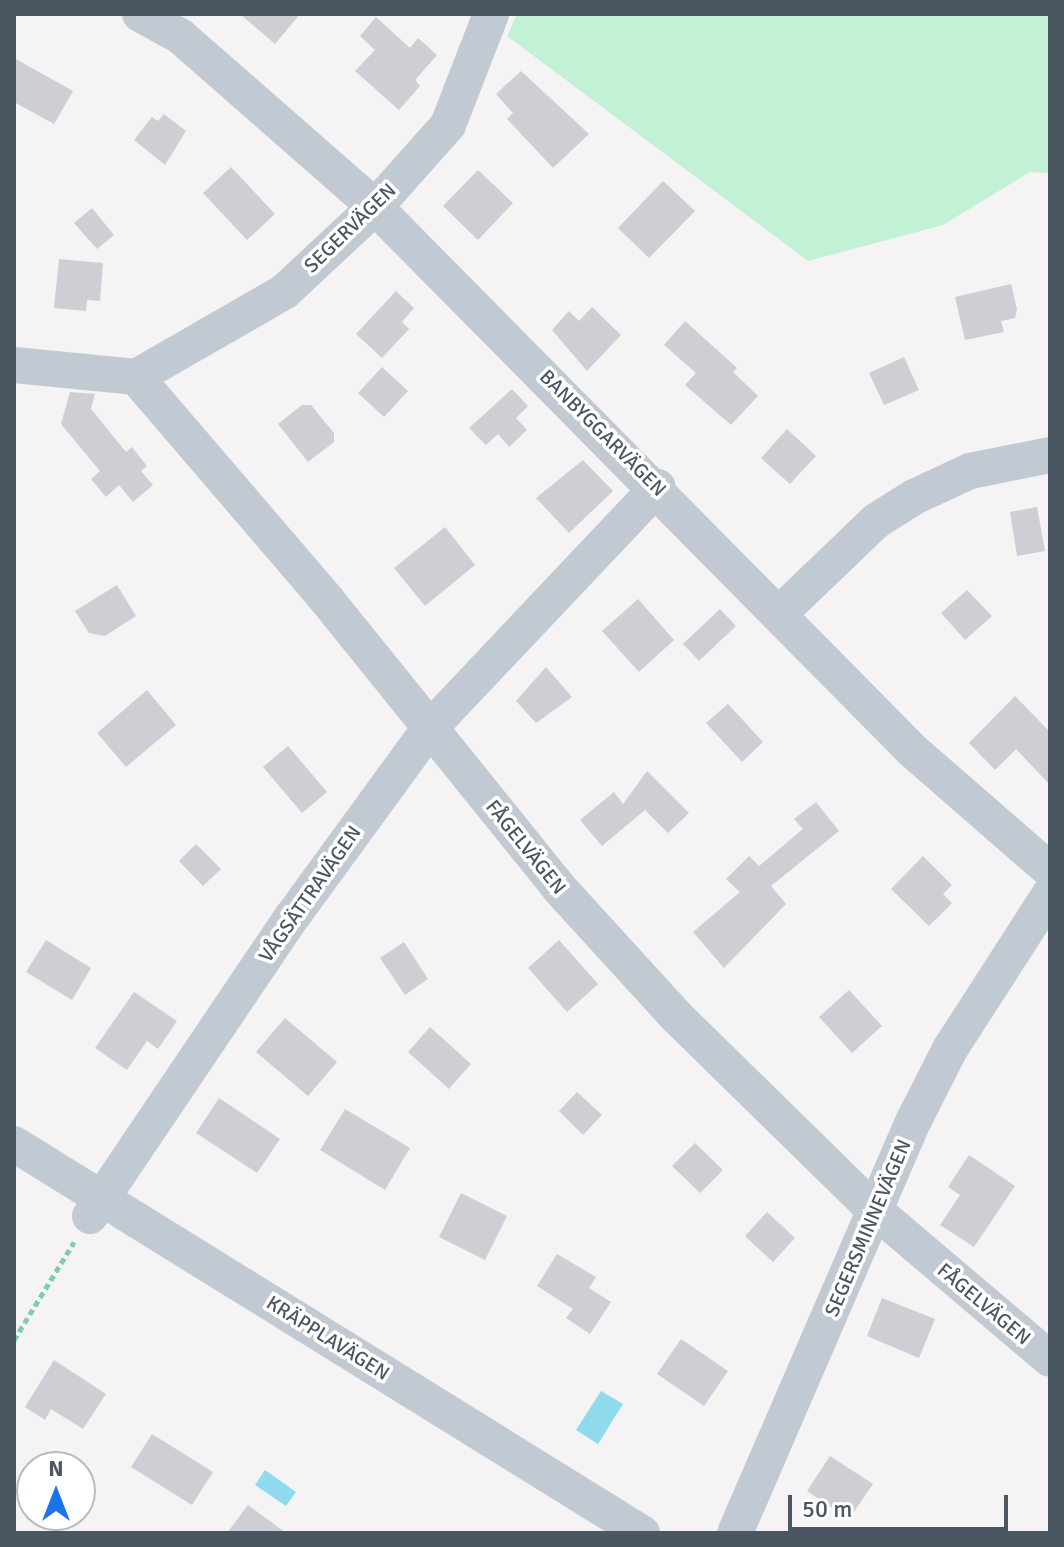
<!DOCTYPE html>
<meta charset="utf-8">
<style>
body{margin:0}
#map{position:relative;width:1064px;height:1547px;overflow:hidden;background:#f5f3f3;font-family:Signika,sans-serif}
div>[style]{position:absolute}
.green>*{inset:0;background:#c3f1d5}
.water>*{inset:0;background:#90daee}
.building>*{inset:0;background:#cdcfd5}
.path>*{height:5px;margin-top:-2.5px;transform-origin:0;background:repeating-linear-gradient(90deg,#7ad0a6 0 6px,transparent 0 10px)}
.minor>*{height:36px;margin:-18px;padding:0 18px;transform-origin:18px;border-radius:18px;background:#c1cad2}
span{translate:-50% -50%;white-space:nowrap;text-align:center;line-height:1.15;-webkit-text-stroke:7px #fff;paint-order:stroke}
.street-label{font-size:20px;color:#4a5661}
.frame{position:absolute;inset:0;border:16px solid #4a5661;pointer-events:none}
.north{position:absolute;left:16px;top:1451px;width:80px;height:80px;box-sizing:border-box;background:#fff;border:2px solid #b7bbc0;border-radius:50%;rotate:0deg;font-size:22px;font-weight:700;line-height:32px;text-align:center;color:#4a5661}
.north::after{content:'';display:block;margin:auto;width:28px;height:36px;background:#1a73e8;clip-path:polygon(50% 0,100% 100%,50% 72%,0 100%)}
.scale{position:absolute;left:788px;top:1495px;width:220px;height:36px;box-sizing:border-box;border:4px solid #4a5661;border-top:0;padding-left:10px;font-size:24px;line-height:28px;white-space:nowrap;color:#4a5661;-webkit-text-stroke:6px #fff;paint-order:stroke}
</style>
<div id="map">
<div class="green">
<i style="clip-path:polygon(517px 14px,1050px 14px,1050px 173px,1030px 172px,943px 225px,808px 261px,507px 36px)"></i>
</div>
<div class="water">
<i style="clip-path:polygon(601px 1391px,623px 1404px,598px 1444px,576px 1430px)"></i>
<i style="clip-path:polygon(265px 1470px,296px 1492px,286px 1506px,255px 1485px)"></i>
</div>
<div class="building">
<i style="clip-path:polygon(240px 14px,300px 14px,275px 44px)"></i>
<i style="clip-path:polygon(376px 17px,410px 48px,418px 38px,437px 55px,415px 80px,420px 86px,399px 110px,355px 71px,375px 50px,360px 36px)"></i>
<i style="clip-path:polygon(14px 58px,73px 91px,54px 124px,14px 102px)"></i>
<i style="clip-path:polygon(521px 71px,589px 134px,553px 168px,507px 119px,513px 113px,496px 94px)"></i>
<i style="clip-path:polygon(164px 114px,186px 131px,165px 165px,134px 140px,152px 117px,158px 121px)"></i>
<i style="clip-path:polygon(231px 167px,275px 214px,247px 240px,203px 193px)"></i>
<i style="clip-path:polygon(478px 170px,513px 203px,478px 240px,443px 206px)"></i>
<i style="clip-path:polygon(663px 181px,695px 211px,649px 258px,618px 228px)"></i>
<i style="clip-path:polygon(92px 208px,114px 235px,97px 249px,74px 223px)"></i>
<i style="clip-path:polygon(59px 259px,103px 263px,100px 301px,87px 300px,86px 311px,54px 308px)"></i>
<i style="clip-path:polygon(1011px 284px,1017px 309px,1015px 318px,1001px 321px,1004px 332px,965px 340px,955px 297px)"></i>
<i style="clip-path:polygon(396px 291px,414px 308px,402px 322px,409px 329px,382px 358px,356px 334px)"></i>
<i style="clip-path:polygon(592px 307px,621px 335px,587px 371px,552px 330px,569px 311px,579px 321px)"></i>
<i style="clip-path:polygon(685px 321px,737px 368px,733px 372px,758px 396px,731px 425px,685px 385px,696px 373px,664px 345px)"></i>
<i style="clip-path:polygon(904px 357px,919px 390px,884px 405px,869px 373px)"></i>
<i style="clip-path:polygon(382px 367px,408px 391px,384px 417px,358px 393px)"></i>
<i style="clip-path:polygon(512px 389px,528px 406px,516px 418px,527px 430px,509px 447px,498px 434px,486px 445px,469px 428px)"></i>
<i style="clip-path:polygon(70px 392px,95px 394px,91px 409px,126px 452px,132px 447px,147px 466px,141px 471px,153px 485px,133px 502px,119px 485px,106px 497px,91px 479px,100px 471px,61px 424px)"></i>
<i style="clip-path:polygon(302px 405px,311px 405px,334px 433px,334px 442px,308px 462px,278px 424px)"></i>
<i style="clip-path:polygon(787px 429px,816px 456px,790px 484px,761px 458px)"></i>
<i style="clip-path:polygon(583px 460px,613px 491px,569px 533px,536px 498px)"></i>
<i style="clip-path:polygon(1037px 507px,1045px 551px,1017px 556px,1010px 512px)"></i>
<i style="clip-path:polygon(445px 527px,475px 565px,425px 606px,394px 568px)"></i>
<i style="clip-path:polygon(117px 585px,136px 616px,105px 636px,89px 633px,75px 611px)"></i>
<i style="clip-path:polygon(967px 590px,992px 616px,965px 640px,941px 613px)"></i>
<i style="clip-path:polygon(638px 599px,674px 640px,639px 672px,602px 631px)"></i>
<i style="clip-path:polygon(720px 609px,736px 626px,699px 661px,683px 644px)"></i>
<i style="clip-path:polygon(546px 667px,572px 697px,536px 723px,516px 701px)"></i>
<i style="clip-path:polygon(147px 690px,176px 725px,126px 767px,97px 733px)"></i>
<i style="clip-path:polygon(1015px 696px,1050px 732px,1050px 785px,1016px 749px,995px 770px,969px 743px)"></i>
<i style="clip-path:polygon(728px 704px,763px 742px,742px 762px,706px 723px)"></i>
<i style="clip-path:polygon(288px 746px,327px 792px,302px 813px,263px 767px)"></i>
<i style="clip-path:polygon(647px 771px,689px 813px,668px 833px,645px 810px,602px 846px,580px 820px,614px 792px,623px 804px)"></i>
<i style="clip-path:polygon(816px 802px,839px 831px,771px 886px,786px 904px,724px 968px,693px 932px,740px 892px,726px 879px,749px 856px,759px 866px,803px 829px,794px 819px)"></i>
<i style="clip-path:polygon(196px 844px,221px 869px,203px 886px,179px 861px)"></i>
<i style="clip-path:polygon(923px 856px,952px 885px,943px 894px,952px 903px,929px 926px,891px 889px)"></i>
<i style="clip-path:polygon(46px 940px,91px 968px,72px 1000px,26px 972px)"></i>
<i style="clip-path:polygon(559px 940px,598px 984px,567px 1012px,528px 968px)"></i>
<i style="clip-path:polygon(404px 942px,428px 979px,405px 995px,380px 958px)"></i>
<i style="clip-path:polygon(849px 990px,882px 1026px,852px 1053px,819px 1017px)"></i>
<i style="clip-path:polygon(134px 992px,177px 1021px,158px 1049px,147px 1041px,127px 1070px,95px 1048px)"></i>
<i style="clip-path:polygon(285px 1018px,337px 1062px,308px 1096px,256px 1052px)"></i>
<i style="clip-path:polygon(430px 1027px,471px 1064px,449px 1089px,408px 1052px)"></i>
<i style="clip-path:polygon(577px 1092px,602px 1115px,583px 1135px,559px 1111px)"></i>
<i style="clip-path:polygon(219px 1098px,280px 1139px,257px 1173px,196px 1133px)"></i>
<i style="clip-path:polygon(345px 1109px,410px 1148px,385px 1190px,320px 1150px)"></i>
<i style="clip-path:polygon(695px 1143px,723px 1170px,700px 1193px,672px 1166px)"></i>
<i style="clip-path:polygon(969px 1155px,1015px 1186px,974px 1247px,940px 1225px,960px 1195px,948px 1187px)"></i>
<i style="clip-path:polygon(461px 1193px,507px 1216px,485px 1260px,439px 1237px)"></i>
<i style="clip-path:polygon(767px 1212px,795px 1238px,773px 1262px,745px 1236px)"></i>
<i style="clip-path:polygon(557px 1254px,596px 1277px,589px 1288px,611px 1302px,590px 1334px,566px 1318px,573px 1309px,537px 1286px)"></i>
<i style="clip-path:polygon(882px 1298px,935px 1319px,919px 1358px,867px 1336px)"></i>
<i style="clip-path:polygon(681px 1339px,728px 1371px,704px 1406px,657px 1374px)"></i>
<i style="clip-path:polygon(54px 1360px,106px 1394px,83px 1429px,51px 1409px,45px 1420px,25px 1407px)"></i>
<i style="clip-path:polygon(152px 1434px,213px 1472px,192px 1505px,131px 1467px)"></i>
<i style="clip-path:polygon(830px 1456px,873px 1484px,849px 1519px,807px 1491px)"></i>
<i style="clip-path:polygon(248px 1505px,286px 1533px,227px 1533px)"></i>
</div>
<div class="path">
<i style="left:14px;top:1340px;width:115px;rotate:-58.5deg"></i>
</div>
<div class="minor">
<i style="left:140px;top:14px;width:46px;rotate:28.8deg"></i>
<i style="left:180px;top:36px;width:259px;rotate:41.2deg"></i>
<i style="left:375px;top:207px;width:765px;rotate:45.32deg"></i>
<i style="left:913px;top:751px;width:181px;rotate:41deg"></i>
<i style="left:14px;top:365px;width:123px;rotate:5.6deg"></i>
<i style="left:136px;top:377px;width:294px;rotate:49.4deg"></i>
<i style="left:327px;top:600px;width:371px;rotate:51.1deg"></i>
<i style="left:560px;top:889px;width:173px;rotate:47.6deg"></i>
<i style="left:677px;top:1017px;width:273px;rotate:44.4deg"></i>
<i style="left:872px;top:1208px;width:233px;rotate:40.3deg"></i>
<i style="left:136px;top:377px;width:171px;rotate:-29.9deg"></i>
<i style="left:284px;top:292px;width:125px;rotate:-43deg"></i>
<i style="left:375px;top:207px;width:110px;rotate:-48.3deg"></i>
<i style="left:448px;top:125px;width:119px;rotate:-68.8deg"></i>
<i style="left:779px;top:614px;width:134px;rotate:-43.8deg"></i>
<i style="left:876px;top:521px;width:45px;rotate:-32.3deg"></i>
<i style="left:914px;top:497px;width:62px;rotate:-24.9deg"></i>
<i style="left:970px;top:471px;width:82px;rotate:-11.3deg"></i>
<i style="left:14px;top:1144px;width:739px;rotate:31.78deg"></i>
<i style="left:90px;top:1216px;width:361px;rotate:-56deg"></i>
<i style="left:292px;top:917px;width:233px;rotate:-53.9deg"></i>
<i style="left:429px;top:729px;width:333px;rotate:-46.6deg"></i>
<i style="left:735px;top:1533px;width:450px;rotate:-66.6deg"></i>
<i style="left:914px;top:1120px;width:80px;rotate:-63.1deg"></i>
<i style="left:950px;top:1049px;width:184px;rotate:-57.2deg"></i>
</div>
<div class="street-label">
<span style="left:350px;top:228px;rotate:-44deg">SEGERVÄGEN</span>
<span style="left:603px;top:433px;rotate:45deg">BANBYGGARVÄGEN</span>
<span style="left:526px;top:847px;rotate:51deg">FÅGELVÄGEN</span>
<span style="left:310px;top:894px;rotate:-55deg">VÅGSÄTTRAVÄGEN</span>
<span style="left:868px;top:1228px;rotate:-67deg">SEGERSMINNEVÄGEN</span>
<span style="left:984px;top:1304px;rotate:40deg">FÅGELVÄGEN</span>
<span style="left:328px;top:1338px;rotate:32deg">KRÄPPLAVÄGEN</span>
</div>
<div class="frame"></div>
<div class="north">N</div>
<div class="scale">50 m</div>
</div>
